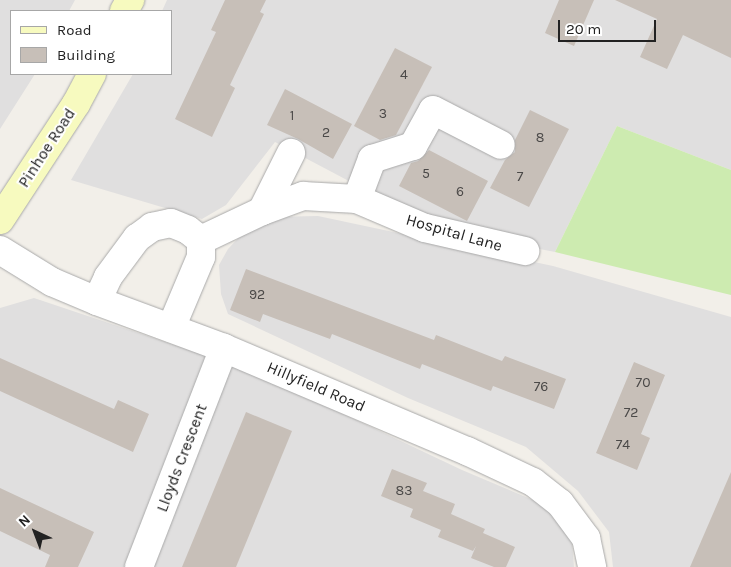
<!DOCTYPE html>
<style>
body{margin:0}
#map{position:relative;width:731px;height:567px;overflow:hidden;background:#f2efe9;font-family:Karla,sans-serif}
div>[style]{position:absolute}
.residential>*{inset:0;background:#e0dfdf}
.grass>*{inset:0;background:#cdebb0}
.building>*{inset:0;background:#c7bfb8}
.roads{filter:drop-shadow(0 0 1px #a9a9a9) drop-shadow(0 0 1px #a9a9a9)}
.street>*{height:28px;margin:-14px;padding:0 14px;transform-origin:14px;border-radius:14px;background:#fff}
.secondary>*{height:28px;margin:-14px;padding:0 14px;transform-origin:14px;border-radius:14px;background:#f7fabf}
span{translate:-50% -50%;white-space:nowrap;text-align:center;line-height:1.15;-webkit-text-stroke:4px #fff;paint-order:stroke}
.number-label{font-size:14px;color:#4b4948}
.number-label span{-webkit-text-stroke-width:0}
.street-label{font-size:16px;color:#222}
.legend{position:absolute;left:10px;top:10px;width:162px;height:65px;box-sizing:border-box;background:#fff;border:1px solid #a7a7a7;margin:0;padding:6px 9px;list-style:none;font-size:15px;color:#222}
.legend li{display:flex;align-items:center;gap:10px;height:25px}
.legend b{width:25px;border:1px solid #a7a7a7}
.north{position:absolute;left:10px;top:507px;width:50px;height:50px;-webkit-text-stroke:4px #fff;paint-order:stroke;rotate:317deg;font-size:14px;font-weight:700;line-height:20px;text-align:center;color:#222}
.north::after{content:'';display:block;margin:auto;width:18px;height:22px;background:#222;clip-path:polygon(50% 0,100% 100%,50% 72%,0 100%)}
.scale{position:absolute;left:558px;top:20px;width:98px;height:22px;box-sizing:border-box;border:2px solid #222;border-top:0;padding-left:6px;font-size:15px;line-height:18px;white-space:nowrap;color:#222;-webkit-text-stroke:4px #fff;paint-order:stroke}
</style>
<div id="map">
<div class="residential">
<i style="clip-path:polygon(0 0,75px 0,69px 11px,11px 11px,11px 74px,35px 74px,0 129px)"></i>
<i style="clip-path:polygon(167px 0,731px 0,731px 170px,617px 126px,555px 252px,479px 237px,400px 208px,275px 142px,226px 205px,202px 219px,71px 180px,133px 74px,171px 74px,171px 11px,162px 11px)"></i>
<i style="clip-path:polygon(318px 216px,553px 266px,731px 317px,731px 567px,613px 567px,609px 532px,578px 491px,526px 447px,408px 398px,228px 314px,221px 294px,219px 265px,228px 249px,244px 232px,270px 217px)"></i>
<i style="clip-path:polygon(34px 298px,255px 372px,462px 470px,547px 506px,572px 543px,574px 567px,0 567px,0 308px)"></i>
</div>
<div class="grass">
<i style="clip-path:polygon(617px 126px,731px 170px,731px 295px,555px 252px)"></i>
</div>
<div class="building">
<i style="clip-path:polygon(225px 0,266px 0,260px 12px,264px 14px,230px 85px,235px 88px,212px 137px,175px 119px,216px 32px,211px 30px)"></i>
<i style="clip-path:polygon(559px 0,594px 0,574px 46px,545px 33px)"></i>
<i style="clip-path:polygon(615px 0,731px 0,731px 58px,683px 35px,667px 69px,640px 57px,657px 19px)"></i>
<i style="clip-path:polygon(395px 48px,432px 67px,396px 135px,380px 140px,354px 126px)"></i>
<i style="clip-path:polygon(285px 89px,352px 124px,333px 159px,298px 139px,267px 125px)"></i>
<i style="clip-path:polygon(530px 110px,569px 129px,529px 207px,490px 188px,505px 160px,515px 152px,515px 140px)"></i>
<i style="clip-path:polygon(429px 150px,488px 181px,467px 221px,399px 186px,411px 163px,418px 161px)"></i>
<i style="clip-path:polygon(246px 269px,434px 340px,436px 335px,502px 361px,505px 356px,566px 379px,554px 409px,493px 386px,491px 391px,422px 364px,420px 369px,332px 334px,330px 339px,263px 314px,260px 322px,230px 310px)"></i>
<i style="clip-path:polygon(0 358px,114px 409px,118px 400px,149px 414px,133px 452px,0 391px)"></i>
<i style="clip-path:polygon(634px 362px,665px 375px,641px 434px,650px 438px,637px 470px,596px 453px)"></i>
<i style="clip-path:polygon(246px 412px,292px 431px,236px 567px,182px 567px)"></i>
<i style="clip-path:polygon(392px 469px,427px 483px,423px 491px,455px 504px,451px 514px,485px 529px,483px 533px,515px 547px,506px 567px,494px 567px,471px 558px,476px 546px,473px 551px,438px 537px,441px 530px,410px 517px,413px 509px,381px 496px)"></i>
<i style="clip-path:polygon(731px 472px,731px 567px,690px 567px)"></i>
<i style="clip-path:polygon(0 488px,94px 532px,78px 567px,45px 567px,50px 555px,0 531px)"></i>
</div>
<div class="roads">
<div class="street">
<i style="left:357px;top:199px;width:43px;rotate:-69.4deg"></i>
<i style="left:372px;top:159px;width:43px;rotate:-17.6deg"></i>
<i style="left:413px;top:146px;width:41px;rotate:-60.9deg"></i>
<i style="left:433px;top:110px;width:76px;rotate:27.2deg"></i>
<i style="left:262px;top:211px;width:65px;rotate:-63.4deg"></i>
<i style="left:0;top:250px;width:61px;rotate:31.6deg"></i>
<i style="left:52px;top:282px;width:49px;rotate:22.9deg"></i>
<i style="left:97px;top:301px;width:135px;rotate:20.3deg"></i>
<i style="left:224px;top:348px;width:264px;rotate:23deg"></i>
<i style="left:467px;top:451px;width:73px;rotate:25.2deg"></i>
<i style="left:533px;top:482px;width:34px;rotate:38deg"></i>
<i style="left:560px;top:503px;width:44px;rotate:53.4deg"></i>
<i style="left:586px;top:538px;width:30px;rotate:78deg"></i>
<i style="left:97px;top:301px;width:26px;rotate:-65deg"></i>
<i style="left:108px;top:277px;width:49px;rotate:-53.4deg"></i>
<i style="left:137px;top:238px;width:19px;rotate:-36deg"></i>
<i style="left:152px;top:227px;width:19px;rotate:-12deg"></i>
<i style="left:171px;top:223px;width:18px;rotate:22deg"></i>
<i style="left:188px;top:230px;width:16px;rotate:38deg"></i>
<i style="left:171px;top:328px;width:77px;rotate:-67.1deg"></i>
<i style="left:201px;top:257px;width:17px;rotate:-90deg"></i>
<i style="left:201px;top:240px;width:68px;rotate:-25.4deg"></i>
<i style="left:262px;top:211px;width:44px;rotate:-20.1deg"></i>
<i style="left:303px;top:196px;width:54px;rotate:3.2deg"></i>
<i style="left:357px;top:199px;width:74px;rotate:23.1deg"></i>
<i style="left:425px;top:228px;width:103px;rotate:13deg"></i>
<i style="left:139px;top:567px;width:235px;rotate:-68.8deg"></i>
</div>
<div class="secondary">
<i style="left:124px;top:11px;width:13px;rotate:-61deg"></i>
<i style="left:0;top:220px;width:139px;rotate:-56.8deg"></i>
<i style="left:76px;top:104px;width:34px;rotate:-62deg"></i>
</div>
</div>
<div class="number-label">
<span style="left:404px;top:75px">4</span>
<span style="left:383px;top:114px">3</span>
<span style="left:292px;top:116px">1</span>
<span style="left:326px;top:133px">2</span>
<span style="left:540px;top:138px">8</span>
<span style="left:426px;top:174px">5</span>
<span style="left:520px;top:177px">7</span>
<span style="left:460px;top:192px">6</span>
<span style="left:257px;top:295px">92</span>
<span style="left:643px;top:383px">70</span>
<span style="left:541px;top:387px">76</span>
<span style="left:631px;top:413px">72</span>
<span style="left:623px;top:445px">74</span>
<span style="left:404px;top:491px">83</span>
</div>
<div class="street-label">
<span style="left:47px;top:148px;rotate:-57deg">Pinhoe Road</span>
<span style="left:454px;top:233px;rotate:16deg">Hospital Lane</span>
<span style="left:316px;top:387px;rotate:23deg">Hillyfield Road</span>
<span style="left:182px;top:458px;rotate:-69deg">Lloyds Crescent</span>
</div>
<ul class="legend">
<li><b style="height:6px;background:#f7fabf"></b>Road</li>
<li><b style="height:14px;background:#c7bfb8"></b>Building</li>
</ul>
<div class="north">N</div>
<div class="scale">20 m</div>
</div>
